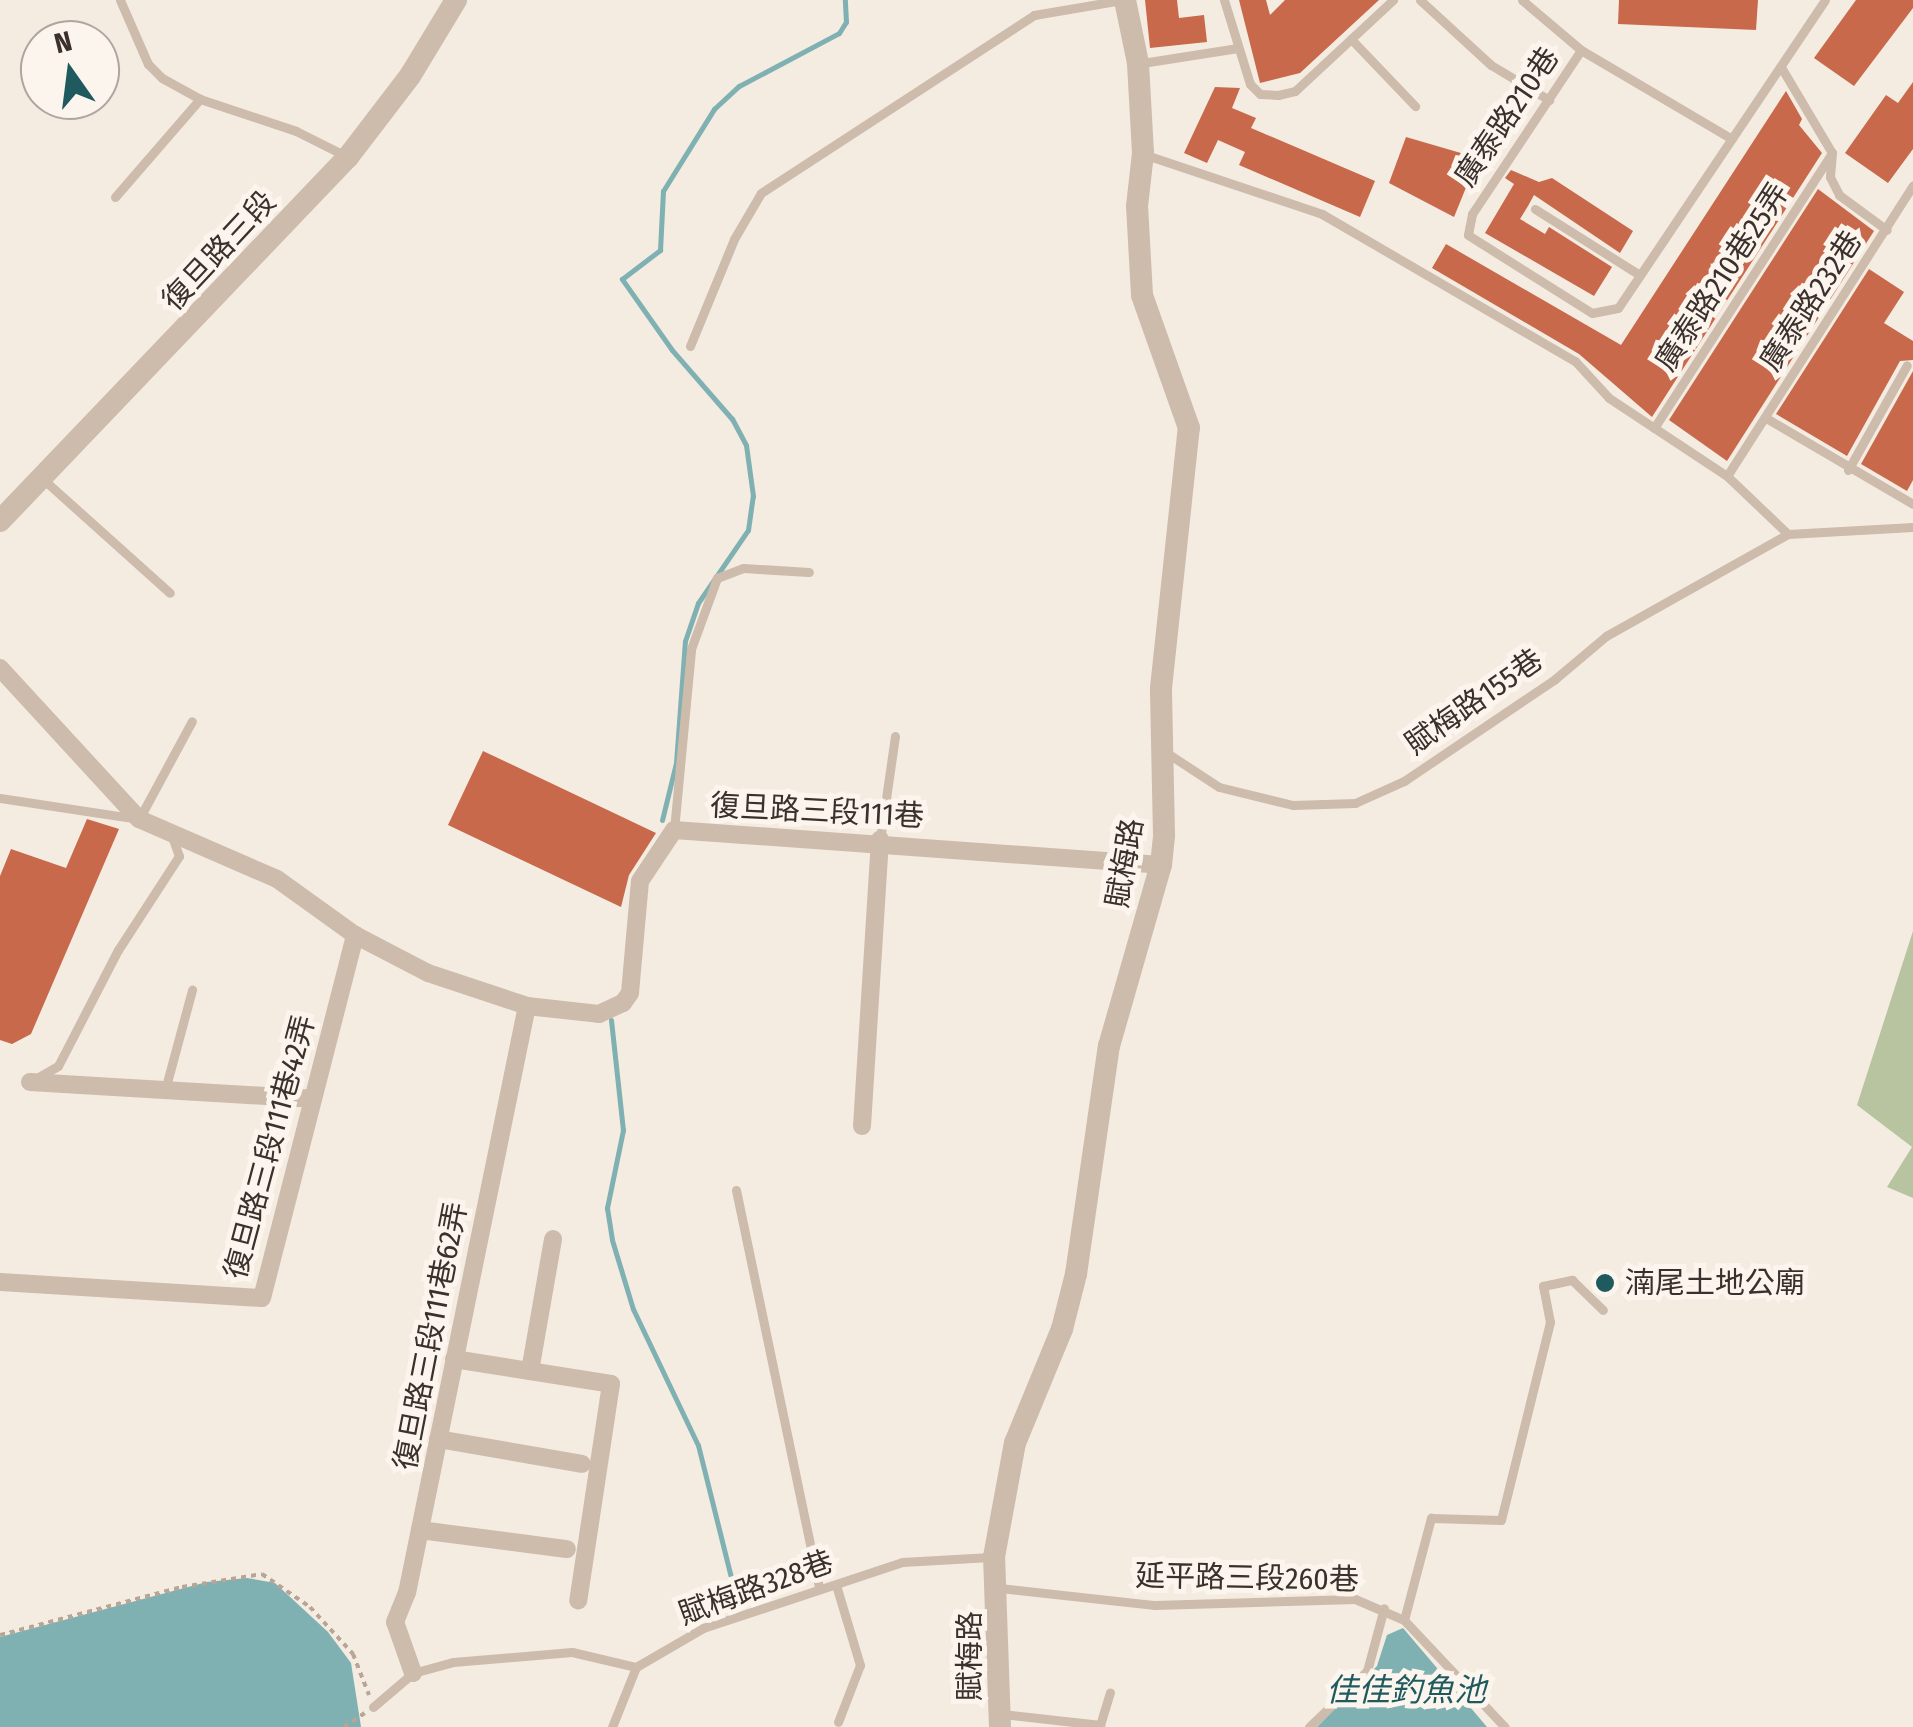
<!DOCTYPE html>
<meta charset="utf-8">
<style>
body{margin:0}
#map{position:relative;width:1913px;height:1727px;overflow:hidden;background:#f4ebe1;font-family:"Fira Sans Condensed","Noto Sans TC",sans-serif}
div>[style]{position:absolute}
.green>*{inset:0;background:#b8c4a0}
.water>*{inset:0;background:#7fb0b2}
.stream>*{height:5px;margin:-2.5px;padding:0 2.5px;transform-origin:2.5px;border-radius:2.5px;background:#7fb0b2}
.building>*{inset:0;background:#c8694b}
.path>*{height:4px;margin-top:-2px;transform-origin:0;background:repeating-linear-gradient(90deg,#b9a596 0 5px,transparent 0 10px)}
.service>*{height:9px;margin:-4.5px;padding:0 4.5px;transform-origin:4.5px;border-radius:4.5px;background:#cdbbac}
.minor>*{height:18px;margin:-9px;padding:0 9px;transform-origin:9px;border-radius:9px;background:#cdbbac}
.tertiary>*{height:22px;margin:-11px;padding:0 11px;transform-origin:11px;border-radius:11px;background:#cdbbac}
.dots>*{width:28px;height:28px;translate:-50% -50%;box-sizing:border-box;border:5px solid #fbf5ee;border-radius:50%}
span{translate:-50% -50%;white-space:nowrap;text-align:center;line-height:1.15;-webkit-text-stroke:10px #fbf5ee;paint-order:stroke}
.street-label{font-size:30px;color:#3b302b}
.poi-label{font-size:30px;color:#3b302b}
.left{translate:0 -50%;text-align:left}
.water-label{font-size:32px;color:#1f5a5e;font-style:italic}
.north{position:absolute;left:20px;top:20px;width:100px;height:100px;box-sizing:border-box;background:#fbf5ee;border:2px solid #aea6a0;border-radius:50%;rotate:346deg;font-size:28px;font-weight:700;line-height:40px;text-align:center;color:#3b302b}
.north::after{content:'';display:block;margin:auto;width:35px;height:45px;background:#1f5a5e;clip-path:polygon(50% 0,100% 100%,50% 72%,0 100%)}
</style>
<div id="map">
<div class="green">
<i style="clip-path:polygon(1913px 931px,1913px 1198px,1887px 1187px,1912px 1147px,1857px 1105px)"></i>
</div>
<div class="water">
<i style="clip-path:polygon(247px 1578px,275px 1583px,328px 1632px,351px 1663px,361px 1727px,0 1727px,0 1637px,207px 1582px)"></i>
<i style="clip-path:polygon(1403px 1628px,1487px 1727px,1317px 1727px,1377px 1666px,1387px 1635px)"></i>
</div>
<div class="stream">
<i style="left:662px;top:820px;width:59px;rotate:-76.2deg"></i>
<i style="left:676px;top:763px;width:122px;rotate:-85.8deg"></i>
<i style="left:685px;top:641px;width:40px;rotate:-71.1deg"></i>
<i style="left:698px;top:603px;width:88px;rotate:-55.6deg"></i>
<i style="left:748px;top:530px;width:34px;rotate:-82deg"></i>
<i style="left:753px;top:496px;width:51px;rotate:-97.8deg"></i>
<i style="left:746px;top:445px;width:30px;rotate:-118deg"></i>
<i style="left:732px;top:419px;width:91px;rotate:-131deg"></i>
<i style="left:672px;top:350px;width:87px;rotate:-125.2deg"></i>
<i style="left:622px;top:279px;width:48px;rotate:-37.3deg"></i>
<i style="left:660px;top:250px;width:59px;rotate:-87.1deg"></i>
<i style="left:663px;top:191px;width:97px;rotate:-58.1deg"></i>
<i style="left:714px;top:109px;width:34px;rotate:-43deg"></i>
<i style="left:739px;top:86px;width:113px;rotate:-27.9deg"></i>
<i style="left:839px;top:33px;width:13px;rotate:-58deg"></i>
<i style="left:846px;top:22px;width:22px;rotate:-93deg"></i>
<i style="left:611px;top:1020px;width:111px;rotate:83.8deg"></i>
<i style="left:623px;top:1130px;width:80px;rotate:101.6deg"></i>
<i style="left:607px;top:1208px;width:32px;rotate:81deg"></i>
<i style="left:612px;top:1240px;width:72px;rotate:73.1deg"></i>
<i style="left:633px;top:1309px;width:151px;rotate:64.5deg"></i>
<i style="left:698px;top:1445px;width:166px;rotate:76deg"></i>
</div>
<div class="building">
<i style="clip-path:polygon(1145px 0,1177px 0,1179px 18px,1204px 15px,1207px 42px,1150px 48px)"></i>
<i style="clip-path:polygon(1239px 0,1266px 0,1270px 15px,1285px 0,1379px 0,1300px 73px,1260px 83px)"></i>
<i style="clip-path:polygon(1619px 0,1758px 0,1756px 30px,1618px 24px)"></i>
<i style="clip-path:polygon(1856px 0,1913px 0,1913px 8px,1854px 86px,1814px 58px)"></i>
<i style="clip-path:polygon(1913px 82px,1913px 149px,1888px 183px,1845px 153px,1886px 95px,1898px 103px)"></i>
<i style="clip-path:polygon(1215px 87px,1240px 88px,1232px 108px,1256px 118px,1251px 128px,1375px 181px,1360px 217px,1239px 165px,1245px 152px,1218px 140px,1207px 163px,1184px 153px)"></i>
<i style="clip-path:polygon(1786px 91px,1802px 119px,1799px 125px,1822px 153px,1652px 417px,1579px 354px,1432px 268px,1446px 244px,1621px 345px)"></i>
<i style="clip-path:polygon(1406px 137px,1478px 158px,1454px 217px,1389px 183px)"></i>
<i style="clip-path:polygon(1511px 170px,1539px 182px,1552px 178px,1633px 231px,1620px 253px,1534px 195px,1528px 206px,1520px 219px,1545px 234px,1549px 227px,1612px 267px,1594px 296px,1485px 233px,1514px 184px,1505px 178px)"></i>
<i style="clip-path:polygon(1818px 189px,1874px 231px,1727px 461px,1669px 420px)"></i>
<i style="clip-path:polygon(1869px 269px,1904px 292px,1884px 323px,1913px 341px,1913px 360px,1900px 361px,1847px 456px,1776px 414px)"></i>
<i style="clip-path:polygon(1913px 371px,1913px 480px,1907px 491px,1861px 464px)"></i>
<i style="clip-path:polygon(483px 751px,656px 833px,629px 875px,621px 907px,448px 825px)"></i>
<i style="clip-path:polygon(87px 819px,119px 829px,31px 1034px,12px 1044px,0 1040px,0 876px,11px 849px,66px 868px)"></i>
</div>
<div class="path">
<i style="left:0;top:1635px;width:188px;rotate:-14.8deg"></i>
<i style="left:182px;top:1587px;width:81px;rotate:-9.2deg"></i>
<i style="left:262px;top:1574px;width:58px;rotate:34.5deg"></i>
<i style="left:310px;top:1607px;width:64px;rotate:47.5deg"></i>
<i style="left:353px;top:1654px;width:44px;rotate:68.7deg"></i>
<i style="left:344px;top:1727px;width:25px;rotate:-34deg"></i>
</div>
<div class="service">
<i style="left:120px;top:0;width:70px;rotate:66.4deg"></i>
<i style="left:148px;top:64px;width:20px;rotate:45deg"></i>
<i style="left:162px;top:78px;width:43px;rotate:28.9deg"></i>
<i style="left:200px;top:99px;width:101px;rotate:18.4deg"></i>
<i style="left:296px;top:131px;width:58px;rotate:26.6deg"></i>
<i style="left:1224px;top:0;width:88px;rotate:72.8deg"></i>
<i style="left:1250px;top:84px;width:14px;rotate:45deg"></i>
<i style="left:1260px;top:94px;width:18px;rotate:3deg"></i>
<i style="left:1278px;top:95px;width:17px;rotate:-13deg"></i>
<i style="left:1295px;top:91px;width:134px;rotate:-42.9deg"></i>
<i style="left:1420px;top:0;width:96px;rotate:42.5deg"></i>
<i style="left:1491px;top:65px;width:68px;rotate:31.1deg"></i>
<i style="left:1522px;top:0;width:77px;rotate:40.3deg"></i>
<i style="left:1581px;top:50px;width:175px;rotate:30.5deg"></i>
<i style="left:1351px;top:39px;width:93px;rotate:46.3deg"></i>
<i style="left:1581px;top:50px;width:197px;rotate:123.6deg"></i>
<i style="left:1472px;top:214px;width:21px;rotate:101deg"></i>
<i style="left:1468px;top:235px;width:146px;rotate:32.2deg"></i>
<i style="left:1592px;top:313px;width:26px;rotate:-11deg"></i>
<i style="left:1618px;top:308px;width:371px;rotate:-56.1deg"></i>
<i style="left:1142px;top:63px;width:97px;rotate:-8.9deg"></i>
<i style="left:1781px;top:67px;width:100px;rotate:59.3deg"></i>
<i style="left:1832px;top:153px;width:24px;rotate:95deg"></i>
<i style="left:1830px;top:177px;width:20px;rotate:63deg"></i>
<i style="left:1839px;top:195px;width:59px;rotate:36.1deg"></i>
<i style="left:1143px;top:154px;width:189px;rotate:18.5deg"></i>
<i style="left:1322px;top:214px;width:293px;rotate:30.2deg"></i>
<i style="left:1575px;top:361px;width:50px;rotate:47.4deg"></i>
<i style="left:1609px;top:398px;width:141px;rotate:33.5deg"></i>
<i style="left:1727px;top:476px;width:84px;rotate:43.6deg"></i>
<i style="left:115px;top:197px;width:130px;rotate:-49.1deg"></i>
<i style="left:1535px;top:209px;width:124px;rotate:32.2deg"></i>
<i style="left:690px;top:346px;width:116px;rotate:-67.6deg"></i>
<i style="left:734px;top:239px;width:53px;rotate:-59.6deg"></i>
<i style="left:761px;top:193px;width:326px;rotate:-33.1deg"></i>
<i style="left:1034px;top:15px;width:89px;rotate:-9.7deg"></i>
<i style="left:1766px;top:418px;width:170px;rotate:30.3deg"></i>
<i style="left:1654px;top:428px;width:328px;rotate:-57.1deg"></i>
<i style="left:1848px;top:470px;width:120px;rotate:-60.7deg"></i>
<i style="left:1727px;top:476px;width:345px;rotate:-57.4deg"></i>
<i style="left:44px;top:480px;width:169px;rotate:41.9deg"></i>
<i style="left:1167px;top:753px;width:62px;rotate:33.2deg"></i>
<i style="left:1219px;top:787px;width:76px;rotate:13.7deg"></i>
<i style="left:1293px;top:805px;width:62px;rotate:-1.8deg"></i>
<i style="left:1355px;top:803px;width:54px;rotate:-24.2deg"></i>
<i style="left:1404px;top:781px;width:182px;rotate:-34deg"></i>
<i style="left:1555px;top:679px;width:67px;rotate:-40.1deg"></i>
<i style="left:1606px;top:636px;width:209px;rotate:-29.3deg"></i>
<i style="left:1788px;top:534px;width:125px;rotate:-3.2deg"></i>
<i style="left:0;top:798px;width:141px;rotate:8.6deg"></i>
<i style="left:139px;top:819px;width:111px;rotate:-61.6deg"></i>
<i style="left:674px;top:830px;width:182px;rotate:-84.6deg"></i>
<i style="left:691px;top:649px;width:76px;rotate:-69.9deg"></i>
<i style="left:717px;top:578px;width:28px;rotate:-21deg"></i>
<i style="left:743px;top:568px;width:66px;rotate:3.5deg"></i>
<i style="left:880px;top:840px;width:105px;rotate:-81.8deg"></i>
<i style="left:37px;top:1078px;width:24px;rotate:-30deg"></i>
<i style="left:58px;top:1066px;width:131px;rotate:-62.7deg"></i>
<i style="left:118px;top:950px;width:112px;rotate:-57deg"></i>
<i style="left:179px;top:856px;width:20px;rotate:-110deg"></i>
<i style="left:165px;top:1090px;width:104px;rotate:-74.9deg"></i>
<i style="left:736px;top:1190px;width:408px;rotate:78.2deg"></i>
<i style="left:836px;top:1585px;width:84px;rotate:73.3deg"></i>
<i style="left:860px;top:1665px;width:61px;rotate:111.1deg"></i>
<i style="left:1000px;top:1588px;width:156px;rotate:6.3deg"></i>
<i style="left:1155px;top:1605px;width:200px;rotate:-1.7deg"></i>
<i style="left:1355px;top:1599px;width:53px;rotate:23.2deg"></i>
<i style="left:1404px;top:1620px;width:147px;rotate:46.7deg"></i>
<i style="left:1404px;top:1620px;width:106px;rotate:-75.2deg"></i>
<i style="left:1431px;top:1518px;width:70px;rotate:1.6deg"></i>
<i style="left:1501px;top:1520px;width:204px;rotate:-76.1deg"></i>
<i style="left:1550px;top:1322px;width:37px;rotate:-101deg"></i>
<i style="left:1543px;top:1286px;width:30px;rotate:-12deg"></i>
<i style="left:1572px;top:1280px;width:43px;rotate:44.1deg"></i>
<i style="left:373px;top:1707px;width:52px;rotate:-40.4deg"></i>
<i style="left:413px;top:1673px;width:41px;rotate:-15.4deg"></i>
<i style="left:453px;top:1662px;width:119px;rotate:-4.8deg"></i>
<i style="left:572px;top:1652px;width:66px;rotate:13.2deg"></i>
<i style="left:636px;top:1667px;width:78px;rotate:-30.2deg"></i>
<i style="left:703px;top:1628px;width:210px;rotate:-18.3deg"></i>
<i style="left:902px;top:1562px;width:89px;rotate:-3.2deg"></i>
<i style="left:1002px;top:1714px;width:99px;rotate:6.4deg"></i>
<i style="left:1100px;top:1725px;width:34px;rotate:-73deg"></i>
<i style="left:612px;top:1727px;width:65px;rotate:-68.2deg"></i>
<i style="left:1309px;top:1727px;width:81px;rotate:-44deg"></i>
<i style="left:1367px;top:1671px;width:65px;rotate:-74.9deg"></i>
</div>
<div class="minor">
<i style="left:0;top:668px;width:205px;rotate:47.4deg"></i>
<i style="left:139px;top:819px;width:150px;rotate:23.5deg"></i>
<i style="left:277px;top:879px;width:96px;rotate:35.7deg"></i>
<i style="left:355px;top:935px;width:82px;rotate:27.5deg"></i>
<i style="left:428px;top:973px;width:104px;rotate:18.4deg"></i>
<i style="left:527px;top:1006px;width:72px;rotate:6.3deg"></i>
<i style="left:599px;top:1014px;width:26px;rotate:-25deg"></i>
<i style="left:623px;top:1003px;width:12px;rotate:-55deg"></i>
<i style="left:630px;top:993px;width:112px;rotate:-84.9deg"></i>
<i style="left:640px;top:881px;width:61px;rotate:-56.3deg"></i>
<i style="left:674px;top:830px;width:488px;rotate:4.1deg"></i>
<i style="left:30px;top:1082px;width:283px;rotate:3.4deg"></i>
<i style="left:862px;top:1126px;width:287px;rotate:-86.4deg"></i>
<i style="left:0;top:1282px;width:262px;rotate:3.5deg"></i>
<i style="left:262px;top:1298px;width:375px;rotate:-75.6deg"></i>
<i style="left:454px;top:1359px;width:159px;rotate:9deg"></i>
<i style="left:611px;top:1384px;width:219px;rotate:98.6deg"></i>
<i style="left:530px;top:1371px;width:134px;rotate:-80.1deg"></i>
<i style="left:438px;top:1439px;width:146px;rotate:9.8deg"></i>
<i style="left:420px;top:1530px;width:148px;rotate:7.4deg"></i>
<i style="left:413px;top:1673px;width:54px;rotate:-109.4deg"></i>
<i style="left:395px;top:1622px;width:31px;rotate:-68deg"></i>
<i style="left:407px;top:1593px;width:599px;rotate:-78.45deg"></i>
</div>
<div class="tertiary">
<i style="left:0;top:521px;width:504px;rotate:-46.29deg"></i>
<i style="left:348px;top:157px;width:102px;rotate:-52.6deg"></i>
<i style="left:410px;top:76px;width:89px;rotate:-58.8deg"></i>
<i style="left:1000px;top:1727px;width:170px;rotate:-92deg"></i>
<i style="left:994px;top:1557px;width:116px;rotate:-79.6deg"></i>
<i style="left:1015px;top:1443px;width:123px;rotate:-67.6deg"></i>
<i style="left:1062px;top:1329px;width:57px;rotate:-75.7deg"></i>
<i style="left:1076px;top:1274px;width:230px;rotate:-81.8deg"></i>
<i style="left:1109px;top:1046px;width:188px;rotate:-74deg"></i>
<i style="left:1161px;top:865px;width:30px;rotate:-84deg"></i>
<i style="left:1164px;top:835px;width:147px;rotate:-91.2deg"></i>
<i style="left:1161px;top:688px;width:262px;rotate:-83.9deg"></i>
<i style="left:1189px;top:428px;width:141px;rotate:-109.5deg"></i>
<i style="left:1142px;top:295px;width:89px;rotate:-93.2deg"></i>
<i style="left:1137px;top:206px;width:53px;rotate:-83.5deg"></i>
<i style="left:1143px;top:153px;width:90px;rotate:-93.2deg"></i>
<i style="left:1138px;top:63px;width:64px;rotate:-101.7deg"></i>
</div>
<div class="dots">
<i style="left:1605px;top:1283px;background:#1f5a5e"></i>
</div>
<div class="street-label">
<span style="left:1507px;top:117px;rotate:-56deg">廣泰路210巷</span>
<span style="left:219px;top:251px;rotate:-47deg">復旦路三段</span>
<span style="left:1722px;top:277px;rotate:-57deg">廣泰路210巷25弄</span>
<span style="left:1811px;top:301px;rotate:-57deg">廣泰路232巷</span>
<span style="left:1474px;top:702px;rotate:-35deg">賦梅路155巷</span>
<span style="left:817px;top:811px;rotate:3deg">復旦路三段111巷</span>
<span style="left:1125px;top:863px;rotate:-80deg">賦梅路</span>
<span style="left:270px;top:1147px;rotate:-75deg">復旦路三段111巷42弄</span>
<span style="left:431px;top:1336px;rotate:-79deg">復旦路三段111巷62弄</span>
<span style="left:1247px;top:1578px;rotate:1deg">延平路三段260巷</span>
<span style="left:756px;top:1588px;rotate:-20deg">賦梅路328巷</span>
<span style="left:970px;top:1656px;rotate:-90deg">賦梅路</span>
</div>
<div class="poi-label">
<span class="left" style="left:1625px;top:1283px">湳尾土地公廟</span>
</div>
<div class="water-label">
<span style="left:1406px;top:1690px">佳佳釣魚池</span>
</div>
<div class="north">N</div>
</div>
